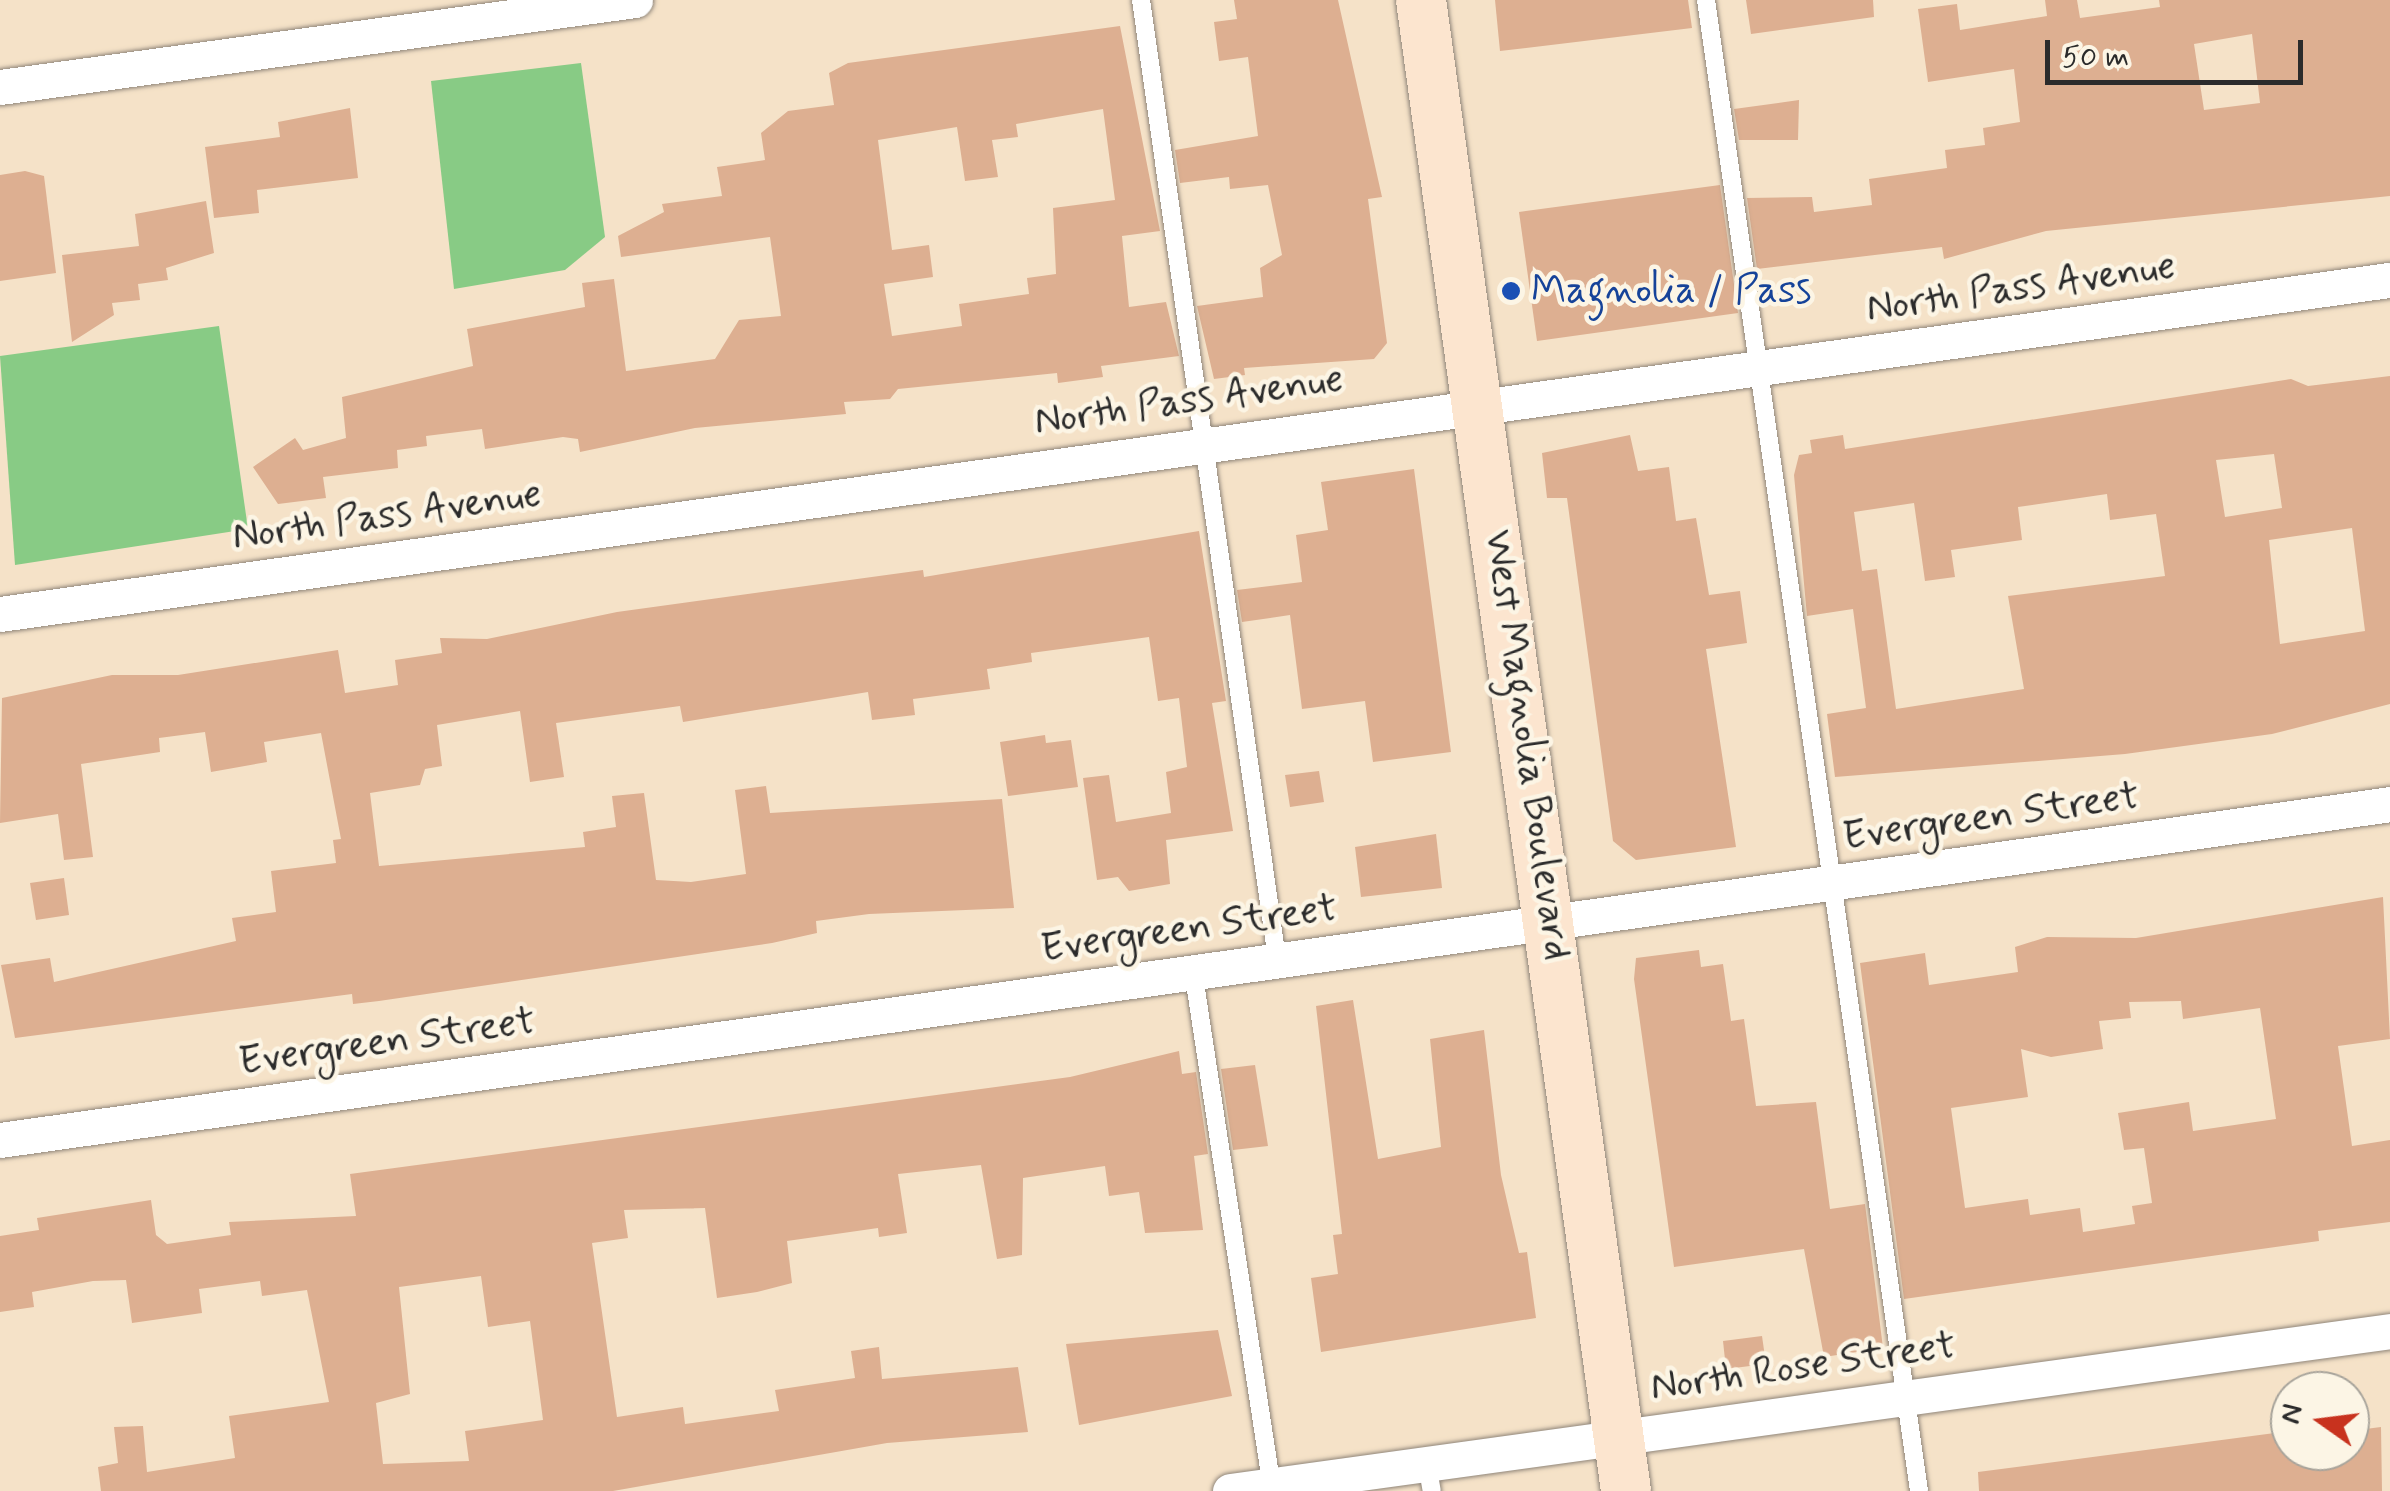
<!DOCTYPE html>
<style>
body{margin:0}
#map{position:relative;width:2390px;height:1491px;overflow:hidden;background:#f5e2c8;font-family:Mynerve,sans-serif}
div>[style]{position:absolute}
.green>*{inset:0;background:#88cb85}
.building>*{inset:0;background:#ddaf91}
.roads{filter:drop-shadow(0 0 2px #90867a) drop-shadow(0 0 2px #90867a)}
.service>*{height:18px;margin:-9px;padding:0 9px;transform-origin:9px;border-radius:9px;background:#fff}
.minor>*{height:35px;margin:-17.5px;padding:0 17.5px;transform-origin:17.5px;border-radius:17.5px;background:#fff}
.secondary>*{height:50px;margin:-25px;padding:0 25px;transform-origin:25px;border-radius:25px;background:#fce5cf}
.dots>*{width:28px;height:28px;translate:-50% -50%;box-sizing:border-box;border:5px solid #fcf5e5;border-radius:50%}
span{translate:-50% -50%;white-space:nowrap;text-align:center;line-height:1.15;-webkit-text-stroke:9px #fcf5e5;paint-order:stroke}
.street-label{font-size:40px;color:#2b2b2b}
.transit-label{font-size:40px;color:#164399}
.left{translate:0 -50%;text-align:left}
.north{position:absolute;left:2270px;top:1371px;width:100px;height:100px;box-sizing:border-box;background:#fcf5e5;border:2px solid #a8a49b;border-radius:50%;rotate:284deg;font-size:28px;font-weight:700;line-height:40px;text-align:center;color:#2b2b2b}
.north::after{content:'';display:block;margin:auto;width:35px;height:45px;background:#c8321e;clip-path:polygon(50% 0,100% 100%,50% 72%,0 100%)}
.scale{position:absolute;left:2045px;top:40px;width:258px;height:45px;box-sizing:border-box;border:5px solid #2b2b2b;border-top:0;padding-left:12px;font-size:30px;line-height:35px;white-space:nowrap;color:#2b2b2b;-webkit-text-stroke:8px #fcf5e5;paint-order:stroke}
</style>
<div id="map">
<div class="green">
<i style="clip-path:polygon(581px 63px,605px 237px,565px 270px,454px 289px,431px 81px)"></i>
<i style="clip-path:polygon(219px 326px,248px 529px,15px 565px,0 356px)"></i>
</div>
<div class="building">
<i style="clip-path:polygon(1234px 0,1338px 0,1382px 197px,1368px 199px,1387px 343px,1374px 359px,1244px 368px,1245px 375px,1214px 379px,1197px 306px,1263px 297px,1260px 268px,1282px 255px,1268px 185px,1230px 189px,1229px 177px,1180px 183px,1175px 150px,1258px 136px,1248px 57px,1219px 61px,1214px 22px,1237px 19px)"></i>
<i style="clip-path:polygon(1495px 0,1688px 0,1692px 28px,1500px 51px)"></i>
<i style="clip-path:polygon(1746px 0,1873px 0,1874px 17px,1751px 34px)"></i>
<i style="clip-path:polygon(evenodd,2045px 0,2077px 0,2080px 18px,2160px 7px,2159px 0,2390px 0,2390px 196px,2046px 231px,1944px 259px,1942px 247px,1757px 269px,1747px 198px,1812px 197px,1814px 212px,1872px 205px,1869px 179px,1947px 168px,1945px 150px,1985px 145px,1983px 128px,2020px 122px,2014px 69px,1928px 82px,1918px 9px,1957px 4px,1960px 30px,2047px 16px,2045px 0,2252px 34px,2260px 103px,2204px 110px,2194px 44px,2252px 34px)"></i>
<i style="clip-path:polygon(evenodd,1120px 26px,1160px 231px,1122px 236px,1129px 307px,1166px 302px,1179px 356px,1101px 366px,1103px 377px,1058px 383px,1057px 373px,898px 389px,890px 399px,844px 402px,846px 414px,695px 428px,580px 452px,578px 439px,563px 437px,485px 449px,482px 429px,426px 436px,427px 446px,397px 450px,398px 468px,323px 477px,326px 498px,278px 504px,253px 467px,295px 438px,303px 450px,346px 438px,342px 397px,473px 366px,467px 329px,585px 307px,582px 283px,614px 279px,626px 371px,715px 359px,739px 320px,781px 316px,770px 237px,621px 257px,618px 236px,664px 212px,662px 204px,722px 196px,717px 167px,765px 160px,761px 133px,788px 111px,834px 105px,829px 73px,848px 63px,1120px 26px,1103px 109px,1115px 200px,1053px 208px,1056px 274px,1027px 278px,1029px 294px,959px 304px,962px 326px,892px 336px,884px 284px,933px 277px,929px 245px,892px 250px,878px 140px,957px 127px,965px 181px,998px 177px,992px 140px,1018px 137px,1016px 124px,1103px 109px)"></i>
<i style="clip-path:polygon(1799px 100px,1798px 140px,1739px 140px,1734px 109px)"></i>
<i style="clip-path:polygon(350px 108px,358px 178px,257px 190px,259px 213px,214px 218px,205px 147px,280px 137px,278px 122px)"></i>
<i style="clip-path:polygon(25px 171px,44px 176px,56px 273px,0 281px,0 175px)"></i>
<i style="clip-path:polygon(1720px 185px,1738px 313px,1537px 341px,1519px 212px)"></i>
<i style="clip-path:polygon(206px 201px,214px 253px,166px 268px,168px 280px,138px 284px,140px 300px,112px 303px,114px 315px,72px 342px,62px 255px,139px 246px,135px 214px)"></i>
<i style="clip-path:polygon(evenodd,2390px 376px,2390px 704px,2272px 734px,2125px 754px,1835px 777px,1827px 714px,1866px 708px,1853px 609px,1807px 616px,1794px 475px,1799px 455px,1812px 453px,1810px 440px,1843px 435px,1845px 449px,2291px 379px,2308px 386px,2390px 376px,2274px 454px,2282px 508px,2225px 517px,2216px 460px,2274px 454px,2390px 376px,2107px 494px,2110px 520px,2156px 514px,2165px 576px,2008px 596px,2024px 689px,1896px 709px,1877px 569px,1862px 571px,1854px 512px,1914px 503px,1925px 581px,1955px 577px,1951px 550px,2022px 540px,2018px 507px,2107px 494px,2390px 376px,2352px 528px,2365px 631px,2280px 644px,2269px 540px,2352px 528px)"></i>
<i style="clip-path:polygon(1630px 435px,1638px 471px,1669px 467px,1676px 521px,1696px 518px,1709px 595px,1740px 591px,1747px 643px,1706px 649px,1736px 847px,1636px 860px,1613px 841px,1567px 498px,1547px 498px,1542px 453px)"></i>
<i style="clip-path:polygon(1414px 469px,1451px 752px,1373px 762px,1365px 701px,1302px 709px,1290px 615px,1242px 622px,1237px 590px,1302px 582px,1296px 535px,1328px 530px,1321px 482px)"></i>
<i style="clip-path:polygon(1199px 531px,1226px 701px,1212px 703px,1233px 831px,1166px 840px,1170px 884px,1129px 891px,1118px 877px,1097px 880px,1083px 778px,1109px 775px,1116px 822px,1171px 813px,1166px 772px,1187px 767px,1179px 698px,1158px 701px,1149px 637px,1031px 653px,1032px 662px,987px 669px,990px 689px,913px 699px,915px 715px,872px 720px,868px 692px,683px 722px,680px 706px,556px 723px,564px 777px,530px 782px,520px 711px,437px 725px,442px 766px,425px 769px,420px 785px,370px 793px,379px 866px,585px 847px,583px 832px,616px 827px,612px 796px,644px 793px,656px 880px,691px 882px,746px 874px,735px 790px,766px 786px,770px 813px,1002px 799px,1014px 908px,869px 914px,816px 921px,817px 933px,772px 943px,379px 1001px,353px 1004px,352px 994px,15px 1038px,1px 965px,50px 958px,54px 982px,236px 941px,232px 918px,276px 912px,271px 871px,336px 863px,333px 840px,341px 839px,321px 733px,264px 742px,267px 762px,211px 772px,205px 732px,159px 738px,160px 752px,81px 764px,93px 857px,64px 860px,58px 814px,0 823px,2px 698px,112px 675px,178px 675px,338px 650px,345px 693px,398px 685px,395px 660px,442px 653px,440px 638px,487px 639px,617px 612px,923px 570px,924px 577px)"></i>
<i style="clip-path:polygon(1045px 735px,1046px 743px,1071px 740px,1078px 787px,1008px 796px,1000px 742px)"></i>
<i style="clip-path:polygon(1319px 771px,1324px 802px,1290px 807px,1285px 775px)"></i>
<i style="clip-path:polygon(1436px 834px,1442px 888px,1361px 897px,1355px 847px)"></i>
<i style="clip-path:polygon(64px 878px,69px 915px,36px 920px,30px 883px)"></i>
<i style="clip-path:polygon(evenodd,2383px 897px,2390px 1039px,2338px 1046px,2352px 1146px,2390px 1140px,2390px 1222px,2318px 1231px,2319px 1241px,1904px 1299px,1860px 963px,1925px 953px,1929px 985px,2018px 972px,2015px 947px,2047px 937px,2136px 938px,2383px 897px,2181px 1001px,2183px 1019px,2260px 1008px,2276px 1119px,2193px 1131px,2189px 1102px,2118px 1113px,2124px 1150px,2144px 1148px,2152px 1203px,2132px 1206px,2135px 1224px,2083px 1232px,2080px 1208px,2030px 1215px,2028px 1199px,1965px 1208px,1951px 1108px,2028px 1097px,2021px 1049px,2051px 1057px,2103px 1049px,2099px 1021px,2131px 1018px,2129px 1002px,2181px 1001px)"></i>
<i style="clip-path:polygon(1699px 950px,1701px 967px,1723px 964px,1731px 1021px,1744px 1019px,1756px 1106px,1816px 1102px,1830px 1209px,1865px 1204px,1883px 1348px,1824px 1357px,1804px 1249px,1674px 1267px,1634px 979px,1636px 958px)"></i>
<i style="clip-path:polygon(1353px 1000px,1378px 1159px,1441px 1147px,1430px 1039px,1484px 1030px,1501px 1175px,1519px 1253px,1527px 1252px,1536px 1318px,1321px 1352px,1311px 1278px,1338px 1274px,1333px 1235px,1342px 1234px,1316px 1006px)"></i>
<i style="clip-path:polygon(evenodd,1179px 1051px,1182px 1074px,1196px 1072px,1208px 1154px,1194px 1156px,1203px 1230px,1145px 1233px,1139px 1192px,1109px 1196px,1105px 1166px,1023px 1178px,1022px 1255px,997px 1259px,981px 1165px,898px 1174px,907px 1233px,879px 1237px,878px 1228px,787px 1241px,792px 1283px,757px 1292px,717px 1298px,705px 1208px,624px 1210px,628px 1238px,592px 1243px,617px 1417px,683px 1407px,685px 1424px,779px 1411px,775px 1390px,855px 1378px,851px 1351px,879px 1347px,882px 1379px,1018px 1367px,1028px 1432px,887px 1443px,613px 1491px,101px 1491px,98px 1467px,118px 1463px,114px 1427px,143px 1426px,147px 1472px,235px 1458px,229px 1416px,329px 1402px,307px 1290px,262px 1296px,260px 1281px,199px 1289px,202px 1313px,132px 1323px,126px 1280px,93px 1281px,32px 1292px,34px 1307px,0 1312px,0 1236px,39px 1230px,37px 1218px,151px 1200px,156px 1235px,167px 1244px,231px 1235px,229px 1222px,356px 1216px,350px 1174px,1070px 1077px,1179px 1051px,481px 1276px,488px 1327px,530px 1321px,543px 1420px,465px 1431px,469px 1461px,383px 1464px,376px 1403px,410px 1394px,399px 1287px,481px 1276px)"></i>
<i style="clip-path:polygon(1255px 1065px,1268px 1146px,1233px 1150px,1221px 1069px)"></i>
<i style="clip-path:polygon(1218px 1330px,1232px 1396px,1079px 1425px,1066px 1344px)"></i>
<i style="clip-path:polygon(1762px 1336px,1766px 1364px,1726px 1369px,1723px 1341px)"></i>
<i style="clip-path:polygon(2381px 1427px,2382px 1491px,1979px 1491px,1978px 1472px,2290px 1431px,2290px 1451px,2350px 1451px,2350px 1431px)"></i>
</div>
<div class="roads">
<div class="service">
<i style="left:1141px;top:0;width:969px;rotate:81.93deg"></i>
<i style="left:1706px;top:0;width:1506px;rotate:81.87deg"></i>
<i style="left:1193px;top:970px;width:524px;rotate:81.33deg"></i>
<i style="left:1427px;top:1464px;width:27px;rotate:80deg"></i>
</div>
<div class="minor">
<i style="left:0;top:87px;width:641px;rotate:-7.8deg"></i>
<i style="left:0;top:614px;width:2413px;rotate:-7.96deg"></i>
<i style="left:0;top:1140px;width:2414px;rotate:-8deg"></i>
<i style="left:1230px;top:1491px;width:1171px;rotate:-7.85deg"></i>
</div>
<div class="secondary">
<i style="left:1421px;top:0;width:1505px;rotate:82.17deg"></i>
</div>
</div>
<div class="dots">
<i style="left:1511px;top:291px;background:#1a4fb4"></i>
</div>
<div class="street-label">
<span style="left:2021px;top:288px;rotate:-8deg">North Pass Avenue</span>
<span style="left:1189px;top:401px;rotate:-8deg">North Pass Avenue</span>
<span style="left:387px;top:516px;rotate:-8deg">North Pass Avenue</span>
<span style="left:1527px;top:745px;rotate:82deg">West Magnolia Boulevard</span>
<span style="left:1991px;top:817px;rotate:-8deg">Evergreen Street</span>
<span style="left:1189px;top:929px;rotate:-8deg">Evergreen Street</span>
<span style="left:387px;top:1042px;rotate:-8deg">Evergreen Street</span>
<span style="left:1803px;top:1367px;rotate:-8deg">North Rose Street</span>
</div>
<div class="transit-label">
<span class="left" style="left:1531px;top:291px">Magnolia / Pass</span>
</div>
<div class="north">N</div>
<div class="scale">50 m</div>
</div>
